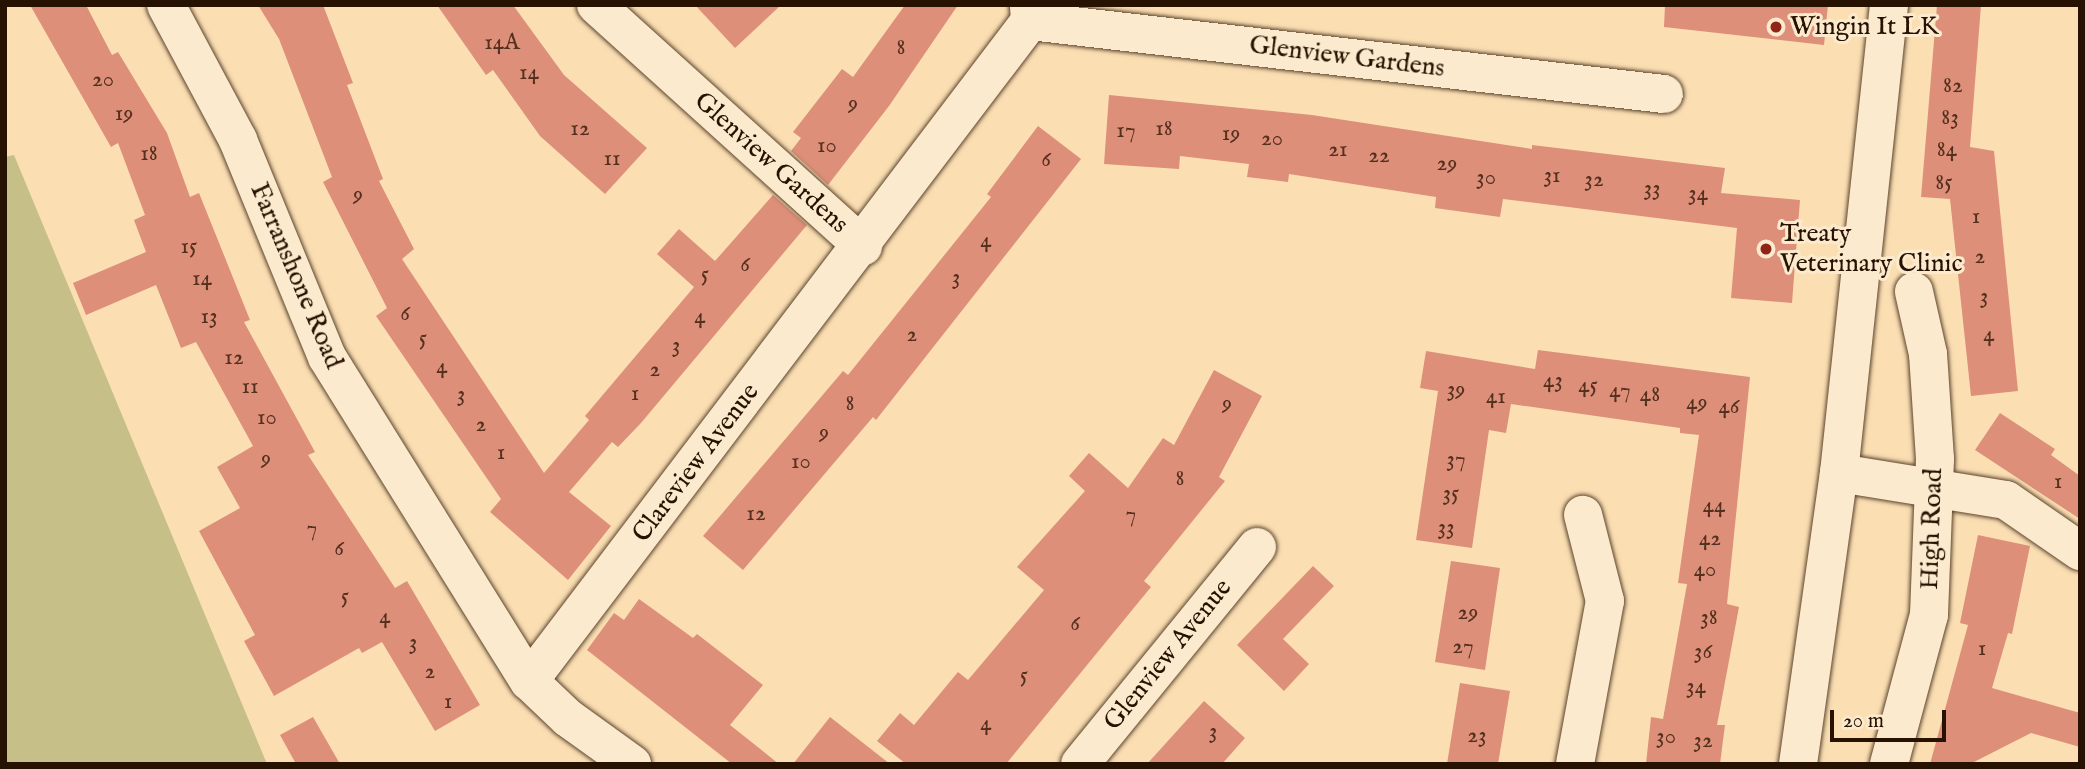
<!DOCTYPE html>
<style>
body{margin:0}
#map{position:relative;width:2085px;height:769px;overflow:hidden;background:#fbdfb3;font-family:"IM FELL English",serif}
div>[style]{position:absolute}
.green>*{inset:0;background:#c6c088}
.building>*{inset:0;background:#dd8f79}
.roads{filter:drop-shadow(0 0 2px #5c442d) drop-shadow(0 0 2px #5c442d)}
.minor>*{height:38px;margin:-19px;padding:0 19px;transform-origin:19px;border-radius:19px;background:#fceace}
.secondary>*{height:38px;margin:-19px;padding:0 19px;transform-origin:19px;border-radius:19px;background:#fceace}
.dots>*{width:19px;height:19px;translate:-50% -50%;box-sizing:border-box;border:4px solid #fceace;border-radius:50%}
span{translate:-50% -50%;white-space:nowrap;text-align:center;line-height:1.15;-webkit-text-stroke:6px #fceace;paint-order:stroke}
.number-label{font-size:23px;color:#54301e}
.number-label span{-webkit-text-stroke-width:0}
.poi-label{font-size:26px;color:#271100}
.left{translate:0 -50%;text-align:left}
.street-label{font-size:26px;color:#271100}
.frame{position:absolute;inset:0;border:7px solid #271100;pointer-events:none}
.scale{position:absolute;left:1830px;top:710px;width:116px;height:32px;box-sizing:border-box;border:4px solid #271100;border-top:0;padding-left:9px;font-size:21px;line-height:24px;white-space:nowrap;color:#271100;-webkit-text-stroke:5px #fceace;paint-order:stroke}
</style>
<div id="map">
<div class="green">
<i style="clip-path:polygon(14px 155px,267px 764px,5px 764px,5px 157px)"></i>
</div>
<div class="building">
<i style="clip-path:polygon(30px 5px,86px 5px,112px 55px,118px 52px,167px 133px,190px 197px,199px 193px,250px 320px,244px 322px,315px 452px,308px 455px,395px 588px,407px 581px,480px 705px,435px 731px,382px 642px,362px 653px,359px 648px,274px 696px,244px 641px,255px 635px,199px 531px,240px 508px,217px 467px,253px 446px,196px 342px,181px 348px,156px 285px,86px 315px,73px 283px,146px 252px,134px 220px,145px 215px,118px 143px,111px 147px)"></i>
<i style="clip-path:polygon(258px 5px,323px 5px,353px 83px,347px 85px,383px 179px,379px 181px,414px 249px,402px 259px,544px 473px,589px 420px,585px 416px,694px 287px,657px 254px,679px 229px,715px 261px,773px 195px,807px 225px,641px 423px,618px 447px,612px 442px,569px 492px,611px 526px,568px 580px,490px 512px,501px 499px,376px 316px,387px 308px,323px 182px,332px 177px,279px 39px)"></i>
<i style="clip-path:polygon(437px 5px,513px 5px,564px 75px,647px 148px,605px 194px,540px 136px,493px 70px,486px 75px)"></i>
<i style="clip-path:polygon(695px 5px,781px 5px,735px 48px)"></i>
<i style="clip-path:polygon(905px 5px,958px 5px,889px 106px,828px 185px,791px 151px,801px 138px,793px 132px,842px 69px,853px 77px)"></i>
<i style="clip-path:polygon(1665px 5px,1828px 5px,1824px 45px,1664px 27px)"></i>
<i style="clip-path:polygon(1937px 5px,1981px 5px,1970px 147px,1994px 151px,2018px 391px,1971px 396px,1950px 199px,1921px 197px)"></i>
<i style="clip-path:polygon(1109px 95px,1312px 115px,1532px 149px,1532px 145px,1725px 168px,1721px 193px,1800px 200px,1792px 303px,1731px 298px,1737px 228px,1503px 199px,1500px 217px,1435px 208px,1436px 197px,1353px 184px,1289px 174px,1288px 182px,1247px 177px,1249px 164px,1180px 156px,1179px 169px,1104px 164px)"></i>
<i style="clip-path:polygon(1038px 126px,1081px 159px,876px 420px,873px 417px,743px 570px,703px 536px,843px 371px,848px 375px,991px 197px,987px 194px)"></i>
<i style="clip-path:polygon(1538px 350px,1750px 377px,1727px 604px,1739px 607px,1717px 725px,1725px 725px,1720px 764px,1646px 764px,1651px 717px,1663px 719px,1687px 584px,1678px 583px,1699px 435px,1680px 433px,1680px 428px,1511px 404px,1506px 433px,1489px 430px,1472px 548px,1416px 540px,1438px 391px,1420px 388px,1426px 351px,1535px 369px)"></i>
<i style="clip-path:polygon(1214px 370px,1262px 396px,1219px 477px,1225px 481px,1144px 581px,1151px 587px,1006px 764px,906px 764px,877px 741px,900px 713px,914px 725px,958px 672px,968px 680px,1044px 590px,1017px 567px,1085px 491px,1069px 476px,1089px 453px,1128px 488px,1163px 438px,1174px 445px)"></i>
<i style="clip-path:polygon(2000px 413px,2055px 449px,2051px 455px,2080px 476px,2080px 519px,1975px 450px)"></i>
<i style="clip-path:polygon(1978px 535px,2030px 546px,2012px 634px,2008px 633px,1992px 688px,2080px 713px,2080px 747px,2031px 733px,1970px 764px,1930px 764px,1968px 625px,1960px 623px)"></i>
<i style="clip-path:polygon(1451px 561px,1500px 568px,1485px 670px,1435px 662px)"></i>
<i style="clip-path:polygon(1313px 566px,1334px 586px,1283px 639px,1309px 664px,1284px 691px,1237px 645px)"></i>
<i style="clip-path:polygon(639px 599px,693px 638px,697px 634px,763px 685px,730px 725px,779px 764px,732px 764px,587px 650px,614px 613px,624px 620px)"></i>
<i style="clip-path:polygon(1460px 683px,1510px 691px,1498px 764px,1447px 764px)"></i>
<i style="clip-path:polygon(1204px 701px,1245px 738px,1222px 764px,1147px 764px)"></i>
<i style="clip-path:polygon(313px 717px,340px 764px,296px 764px,280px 735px)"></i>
<i style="clip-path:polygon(830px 717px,890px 764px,793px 764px)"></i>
</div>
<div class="roads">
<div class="minor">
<i style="left:166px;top:5px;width:153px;rotate:61.9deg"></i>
<i style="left:238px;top:140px;width:235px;rotate:67.7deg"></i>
<i style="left:327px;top:357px;width:382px;rotate:58.1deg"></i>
<i style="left:529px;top:681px;width:54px;rotate:43.5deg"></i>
<i style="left:568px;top:718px;width:79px;rotate:35.7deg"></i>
<i style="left:596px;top:5px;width:360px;rotate:42.1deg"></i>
<i style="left:1030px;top:21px;width:638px;rotate:6.57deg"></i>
<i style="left:1839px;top:473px;width:169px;rotate:9.2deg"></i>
<i style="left:2006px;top:500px;width:90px;rotate:34.6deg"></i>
<i style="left:529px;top:681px;width:829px;rotate:-52.8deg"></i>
<i style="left:1030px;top:21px;width:16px;rotate:-94deg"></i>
<i style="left:1080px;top:764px;width:280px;rotate:-50.8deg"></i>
<i style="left:1575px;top:764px;width:166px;rotate:-79.6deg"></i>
<i style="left:1605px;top:601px;width:89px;rotate:-104.3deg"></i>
<i style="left:1889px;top:764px;width:154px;rotate:-75deg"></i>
<i style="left:1929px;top:615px;width:156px;rotate:-87.8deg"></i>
<i style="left:1935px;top:459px;width:105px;rotate:-93.8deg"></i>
<i style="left:1928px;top:354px;width:64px;rotate:-102.7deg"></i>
</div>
<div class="secondary">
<i style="left:1798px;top:764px;width:294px;rotate:-82deg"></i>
<i style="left:1839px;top:473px;width:471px;rotate:-83.9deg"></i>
</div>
</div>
<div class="dots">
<i style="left:1776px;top:27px;background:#8f2418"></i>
<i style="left:1766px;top:249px;background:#8f2418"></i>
</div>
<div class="number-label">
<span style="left:502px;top:43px">14A</span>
<span style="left:901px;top:48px">8</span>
<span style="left:529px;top:73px">14</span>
<span style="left:103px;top:80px">20</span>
<span style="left:1953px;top:86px">82</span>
<span style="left:853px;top:104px">9</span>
<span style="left:124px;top:114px">19</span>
<span style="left:1950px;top:118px">83</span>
<span style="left:580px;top:129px">12</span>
<span style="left:1164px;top:129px">18</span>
<span style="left:1126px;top:131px">17</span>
<span style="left:1231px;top:134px">19</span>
<span style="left:1272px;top:139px">20</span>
<span style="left:827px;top:146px">10</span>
<span style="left:1338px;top:150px">21</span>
<span style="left:1947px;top:150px">84</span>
<span style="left:149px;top:154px">18</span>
<span style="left:1379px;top:156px">22</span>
<span style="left:612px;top:159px">11</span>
<span style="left:1046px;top:160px">6</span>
<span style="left:1447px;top:164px">29</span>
<span style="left:1552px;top:176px">31</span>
<span style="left:1486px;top:178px">30</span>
<span style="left:1594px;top:180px">32</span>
<span style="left:1944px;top:183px">85</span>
<span style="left:1652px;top:189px">33</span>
<span style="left:1698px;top:194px">34</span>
<span style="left:358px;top:195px">9</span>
<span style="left:1976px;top:217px">1</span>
<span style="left:986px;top:241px">4</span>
<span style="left:189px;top:247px">15</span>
<span style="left:1980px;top:257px">2</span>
<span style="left:745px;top:265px">6</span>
<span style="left:705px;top:275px">5</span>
<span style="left:956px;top:278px">3</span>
<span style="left:202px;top:279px">14</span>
<span style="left:1984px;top:297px">3</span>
<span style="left:405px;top:314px">6</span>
<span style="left:209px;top:317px">13</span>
<span style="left:700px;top:317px">4</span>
<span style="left:912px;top:335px">2</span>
<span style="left:1989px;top:335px">4</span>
<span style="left:423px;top:339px">5</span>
<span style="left:676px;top:346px">3</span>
<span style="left:234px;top:358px">12</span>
<span style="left:442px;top:367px">4</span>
<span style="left:655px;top:370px">2</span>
<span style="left:1553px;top:381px">43</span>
<span style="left:1588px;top:386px">45</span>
<span style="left:250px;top:387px">11</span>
<span style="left:1456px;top:390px">39</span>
<span style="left:1620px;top:391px">47</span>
<span style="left:635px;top:394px">1</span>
<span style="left:461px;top:395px">3</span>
<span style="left:1650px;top:395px">48</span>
<span style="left:1496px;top:397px">41</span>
<span style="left:1697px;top:403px">49</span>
<span style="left:850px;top:404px">8</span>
<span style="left:1227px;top:404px">9</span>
<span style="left:1729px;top:407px">46</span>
<span style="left:267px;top:418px">10</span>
<span style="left:481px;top:425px">2</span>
<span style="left:824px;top:433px">9</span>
<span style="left:501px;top:453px">1</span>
<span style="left:266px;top:459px">9</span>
<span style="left:1456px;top:460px">37</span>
<span style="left:801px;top:462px">10</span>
<span style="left:1180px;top:479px">8</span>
<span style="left:2058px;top:482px">1</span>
<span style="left:1451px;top:494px">35</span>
<span style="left:1714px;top:506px">44</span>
<span style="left:756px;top:514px">12</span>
<span style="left:1131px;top:515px">7</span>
<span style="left:1446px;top:528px">33</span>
<span style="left:312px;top:529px">7</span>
<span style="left:1710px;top:539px">42</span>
<span style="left:339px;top:549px">6</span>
<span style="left:1705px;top:570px">40</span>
<span style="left:345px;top:597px">5</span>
<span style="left:1468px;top:613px">29</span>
<span style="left:385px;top:617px">4</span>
<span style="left:1709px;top:618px">38</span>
<span style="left:1075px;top:624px">6</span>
<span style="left:413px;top:643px">3</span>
<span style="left:1463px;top:647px">27</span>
<span style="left:1982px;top:649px">1</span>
<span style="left:1703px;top:652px">36</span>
<span style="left:430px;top:672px">2</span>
<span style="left:1024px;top:676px">5</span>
<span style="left:1696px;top:687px">34</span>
<span style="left:448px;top:702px">1</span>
<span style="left:986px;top:724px">4</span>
<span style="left:1213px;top:732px">3</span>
<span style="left:1477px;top:736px">23</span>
<span style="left:1666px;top:737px">30</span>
<span style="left:1703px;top:741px">32</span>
</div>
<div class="poi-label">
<span class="left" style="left:1790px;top:27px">Wingin It LK</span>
<span class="left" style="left:1780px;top:249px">Treaty<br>Veterinary Clinic</span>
</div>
<div class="street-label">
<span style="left:1347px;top:57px;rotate:7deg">Glenview Gardens</span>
<span style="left:771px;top:163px;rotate:42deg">Glenview Gardens</span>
<span style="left:296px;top:276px;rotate:67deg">Farranshone Road</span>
<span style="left:696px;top:463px;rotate:-53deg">Clareview Avenue</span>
<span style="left:1932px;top:529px;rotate:-88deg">High Road</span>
<span style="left:1168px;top:655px;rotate:-51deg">Glenview Avenue</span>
</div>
<div class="frame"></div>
<div class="scale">20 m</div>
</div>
